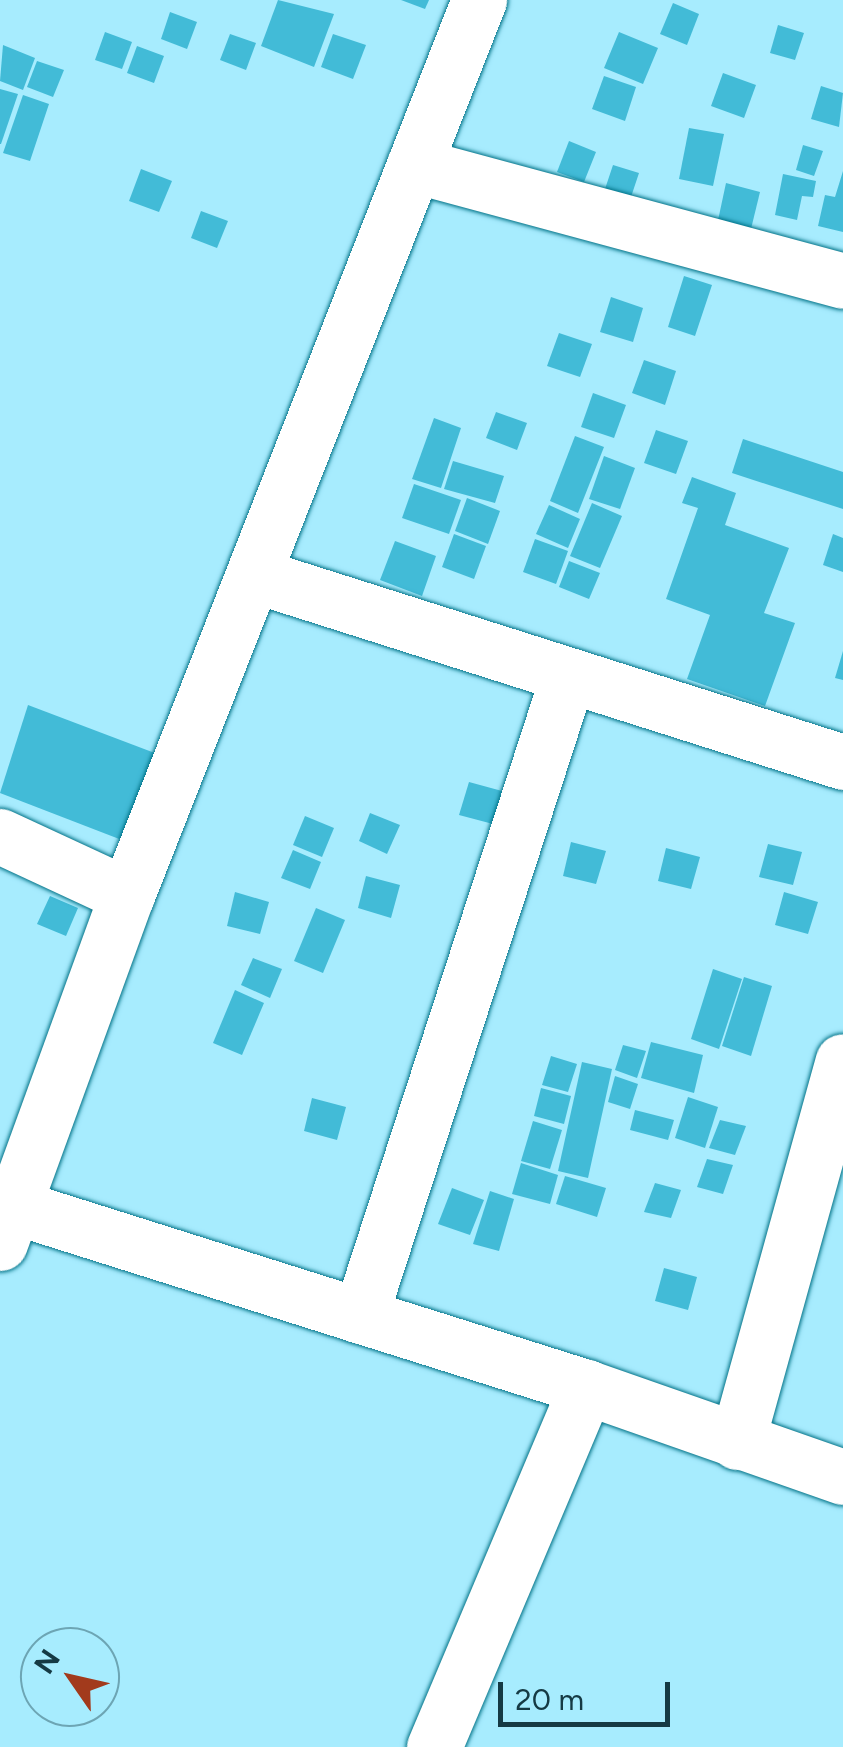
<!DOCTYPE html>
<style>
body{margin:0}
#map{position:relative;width:843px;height:1747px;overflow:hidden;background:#a7ecfe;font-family:Figtree,sans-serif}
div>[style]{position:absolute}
.building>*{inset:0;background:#42bbd7}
.roads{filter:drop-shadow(0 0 2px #007287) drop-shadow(0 0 2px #007287)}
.street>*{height:55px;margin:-27.5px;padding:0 27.5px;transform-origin:27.5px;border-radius:27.5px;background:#fff}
span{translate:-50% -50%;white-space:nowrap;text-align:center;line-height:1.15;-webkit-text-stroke:8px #a7ecfe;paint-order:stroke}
.north{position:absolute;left:20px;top:1627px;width:100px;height:100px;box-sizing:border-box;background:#a7ecfe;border:2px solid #6da5b4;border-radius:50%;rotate:304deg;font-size:28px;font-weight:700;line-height:40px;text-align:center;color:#153a44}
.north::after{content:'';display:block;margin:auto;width:35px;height:45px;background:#a23a1c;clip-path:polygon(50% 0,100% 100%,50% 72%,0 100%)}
.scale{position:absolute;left:498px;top:1682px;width:172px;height:45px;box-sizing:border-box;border:5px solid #153a44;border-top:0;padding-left:12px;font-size:30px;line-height:35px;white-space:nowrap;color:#153a44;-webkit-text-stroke:8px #a7ecfe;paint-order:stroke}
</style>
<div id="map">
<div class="building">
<i style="clip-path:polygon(278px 0,334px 14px,314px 67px,261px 46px)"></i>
<i style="clip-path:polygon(401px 0,429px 0,425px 9px)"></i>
<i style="clip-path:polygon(673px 3px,699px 14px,687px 45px,660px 34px)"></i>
<i style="clip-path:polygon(170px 12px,197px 22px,187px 49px,161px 39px)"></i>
<i style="clip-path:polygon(778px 25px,804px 33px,795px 60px,770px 53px)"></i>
<i style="clip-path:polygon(105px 32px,132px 42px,122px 69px,95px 60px)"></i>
<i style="clip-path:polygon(619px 32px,658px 48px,643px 84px,604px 68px)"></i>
<i style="clip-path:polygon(230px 34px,256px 43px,246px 70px,220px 60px)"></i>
<i style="clip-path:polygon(333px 34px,366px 45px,353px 79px,321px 67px)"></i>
<i style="clip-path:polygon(3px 45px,35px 58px,23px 90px,0 81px)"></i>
<i style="clip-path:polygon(137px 46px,164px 56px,154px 83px,127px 73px)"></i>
<i style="clip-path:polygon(37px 61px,64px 70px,53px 97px,27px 87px)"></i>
<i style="clip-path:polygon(723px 73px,756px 85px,744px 118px,711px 106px)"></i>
<i style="clip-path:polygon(604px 76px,636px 87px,625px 121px,592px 109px)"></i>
<i style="clip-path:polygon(821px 86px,843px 93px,839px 127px,811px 119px)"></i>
<i style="clip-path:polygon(0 89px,18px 94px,1px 144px,0 144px)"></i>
<i style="clip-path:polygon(23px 95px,49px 104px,30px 161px,3px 153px)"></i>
<i style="clip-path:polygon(689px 128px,724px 134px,713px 186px,679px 179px)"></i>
<i style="clip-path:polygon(569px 141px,596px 152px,584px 182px,557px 172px)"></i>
<i style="clip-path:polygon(803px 145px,823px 151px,814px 176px,796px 170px)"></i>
<i style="clip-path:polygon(613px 165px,639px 173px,630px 200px,604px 192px)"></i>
<i style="clip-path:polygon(141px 169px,172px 181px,159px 212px,129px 201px)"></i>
<i style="clip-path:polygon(843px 171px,843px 232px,818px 226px,825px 195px,835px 197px)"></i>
<i style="clip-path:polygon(783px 174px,816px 181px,813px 197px,802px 196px,797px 220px,775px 215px)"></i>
<i style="clip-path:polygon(726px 183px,760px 192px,750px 233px,717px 225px)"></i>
<i style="clip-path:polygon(201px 211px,228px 221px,217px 248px,191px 238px)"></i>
<i style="clip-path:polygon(684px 276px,712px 285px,695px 336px,668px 327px)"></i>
<i style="clip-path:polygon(611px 297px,643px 308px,633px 342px,600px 332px)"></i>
<i style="clip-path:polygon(559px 333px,592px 344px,580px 377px,547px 366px)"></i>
<i style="clip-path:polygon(644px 360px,676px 371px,665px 405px,632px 393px)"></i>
<i style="clip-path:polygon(593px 393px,626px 405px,614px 438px,581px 427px)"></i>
<i style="clip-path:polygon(496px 412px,527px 423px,517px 450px,486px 438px)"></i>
<i style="clip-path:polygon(434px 418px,461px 428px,441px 488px,412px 479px)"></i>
<i style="clip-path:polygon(656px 430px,688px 441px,676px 474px,644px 463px)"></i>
<i style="clip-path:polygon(575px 436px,604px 447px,578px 513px,550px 501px)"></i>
<i style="clip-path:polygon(743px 439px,843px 472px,843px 509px,732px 473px)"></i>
<i style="clip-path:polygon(604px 456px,635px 468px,620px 509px,589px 499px)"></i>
<i style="clip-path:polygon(453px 461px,504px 476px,495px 503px,444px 489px)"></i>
<i style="clip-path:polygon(692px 477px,736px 493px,725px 525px,789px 548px,764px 613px,795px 623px,765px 706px,687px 679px,710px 615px,666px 599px,698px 508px,682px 503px)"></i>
<i style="clip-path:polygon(414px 484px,461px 500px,449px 534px,402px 518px)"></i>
<i style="clip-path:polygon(467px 498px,500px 511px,488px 544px,455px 531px)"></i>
<i style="clip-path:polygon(592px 503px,622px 516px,600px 568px,570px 556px)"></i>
<i style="clip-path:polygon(549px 505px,580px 519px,568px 548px,536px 534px)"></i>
<i style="clip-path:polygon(454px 534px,486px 546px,474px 579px,442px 567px)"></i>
<i style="clip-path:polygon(833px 534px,843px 538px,843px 572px,823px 565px)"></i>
<i style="clip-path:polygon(535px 539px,568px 551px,556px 584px,523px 572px)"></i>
<i style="clip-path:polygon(395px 541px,436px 556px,422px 596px,380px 580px)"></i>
<i style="clip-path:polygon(569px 561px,600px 573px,589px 599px,559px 587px)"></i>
<i style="clip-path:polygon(843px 651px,843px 680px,835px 678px)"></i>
<i style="clip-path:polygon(28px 705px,160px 755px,127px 842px,0 793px)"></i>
<i style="clip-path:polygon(469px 782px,502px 791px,493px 824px,459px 815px)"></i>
<i style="clip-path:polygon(370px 813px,400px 825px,387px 854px,359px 841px)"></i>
<i style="clip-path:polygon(305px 816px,334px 828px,322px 857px,293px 845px)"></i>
<i style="clip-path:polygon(571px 842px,606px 851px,596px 884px,563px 876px)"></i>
<i style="clip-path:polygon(768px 844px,802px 852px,793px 885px,759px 877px)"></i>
<i style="clip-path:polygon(666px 848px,700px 857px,691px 889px,658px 881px)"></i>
<i style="clip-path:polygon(293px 850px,321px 862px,310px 889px,281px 878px)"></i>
<i style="clip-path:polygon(366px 876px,400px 885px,391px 918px,358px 908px)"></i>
<i style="clip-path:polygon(235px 892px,269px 902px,260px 934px,227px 926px)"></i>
<i style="clip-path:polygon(784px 892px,818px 902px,808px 934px,775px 925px)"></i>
<i style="clip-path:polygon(50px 896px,78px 908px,66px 936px,37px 924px)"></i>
<i style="clip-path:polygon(316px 908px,345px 920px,323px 973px,294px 961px)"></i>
<i style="clip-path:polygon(253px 958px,282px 969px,270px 998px,241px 985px)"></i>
<i style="clip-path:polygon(713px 969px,742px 979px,719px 1049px,691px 1039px)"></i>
<i style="clip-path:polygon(744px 977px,772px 986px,751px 1056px,722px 1046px)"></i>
<i style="clip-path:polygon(235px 990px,264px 1003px,242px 1055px,213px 1043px)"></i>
<i style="clip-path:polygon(651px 1042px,703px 1055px,694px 1093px,641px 1078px)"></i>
<i style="clip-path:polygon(623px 1045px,646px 1051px,637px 1078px,615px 1070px)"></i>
<i style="clip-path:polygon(551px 1056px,577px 1064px,568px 1092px,542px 1085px)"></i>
<i style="clip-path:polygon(582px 1062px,612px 1069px,588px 1178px,558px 1171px)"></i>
<i style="clip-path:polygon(615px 1076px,638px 1084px,630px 1109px,608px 1102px)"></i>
<i style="clip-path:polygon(541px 1088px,571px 1096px,564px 1124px,534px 1116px)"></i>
<i style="clip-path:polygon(688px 1097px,718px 1107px,705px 1148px,675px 1138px)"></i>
<i style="clip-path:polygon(312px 1098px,346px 1107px,337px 1140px,304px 1131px)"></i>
<i style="clip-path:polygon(635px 1110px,674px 1120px,668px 1140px,630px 1130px)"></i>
<i style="clip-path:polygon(720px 1120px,746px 1126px,735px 1155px,709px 1148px)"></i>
<i style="clip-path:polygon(533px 1121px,562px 1130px,550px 1169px,521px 1161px)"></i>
<i style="clip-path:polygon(707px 1159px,733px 1165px,723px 1194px,697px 1187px)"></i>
<i style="clip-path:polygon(521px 1163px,558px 1175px,550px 1204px,512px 1194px)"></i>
<i style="clip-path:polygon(565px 1176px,606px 1188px,597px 1217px,556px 1204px)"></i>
<i style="clip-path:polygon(655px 1183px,681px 1190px,671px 1218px,644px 1212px)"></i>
<i style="clip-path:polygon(452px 1188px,484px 1200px,470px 1235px,438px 1224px)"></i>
<i style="clip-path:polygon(490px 1191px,514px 1199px,499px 1251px,473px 1244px)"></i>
<i style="clip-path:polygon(664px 1268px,697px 1277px,688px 1310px,655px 1301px)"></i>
</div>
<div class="roads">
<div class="street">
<i style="left:414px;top:165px;width:444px;rotate:15.1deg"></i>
<i style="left:254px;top:575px;width:618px;rotate:17.61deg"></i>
<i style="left:0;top:836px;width:140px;rotate:24.9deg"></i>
<i style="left:0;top:1202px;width:615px;rotate:17.52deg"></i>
<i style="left:586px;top:1387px;width:272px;rotate:19.3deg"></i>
<i style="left:0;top:1243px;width:370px;rotate:-70deg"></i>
<i style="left:127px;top:895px;width:962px;rotate:-68.53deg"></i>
<i style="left:360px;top:1316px;width:670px;rotate:-72deg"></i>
<i style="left:737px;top:1442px;width:395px;rotate:-74.5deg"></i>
<i style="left:434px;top:1747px;width:391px;rotate:-67.1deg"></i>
</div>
</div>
<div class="north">N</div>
<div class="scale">20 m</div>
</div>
